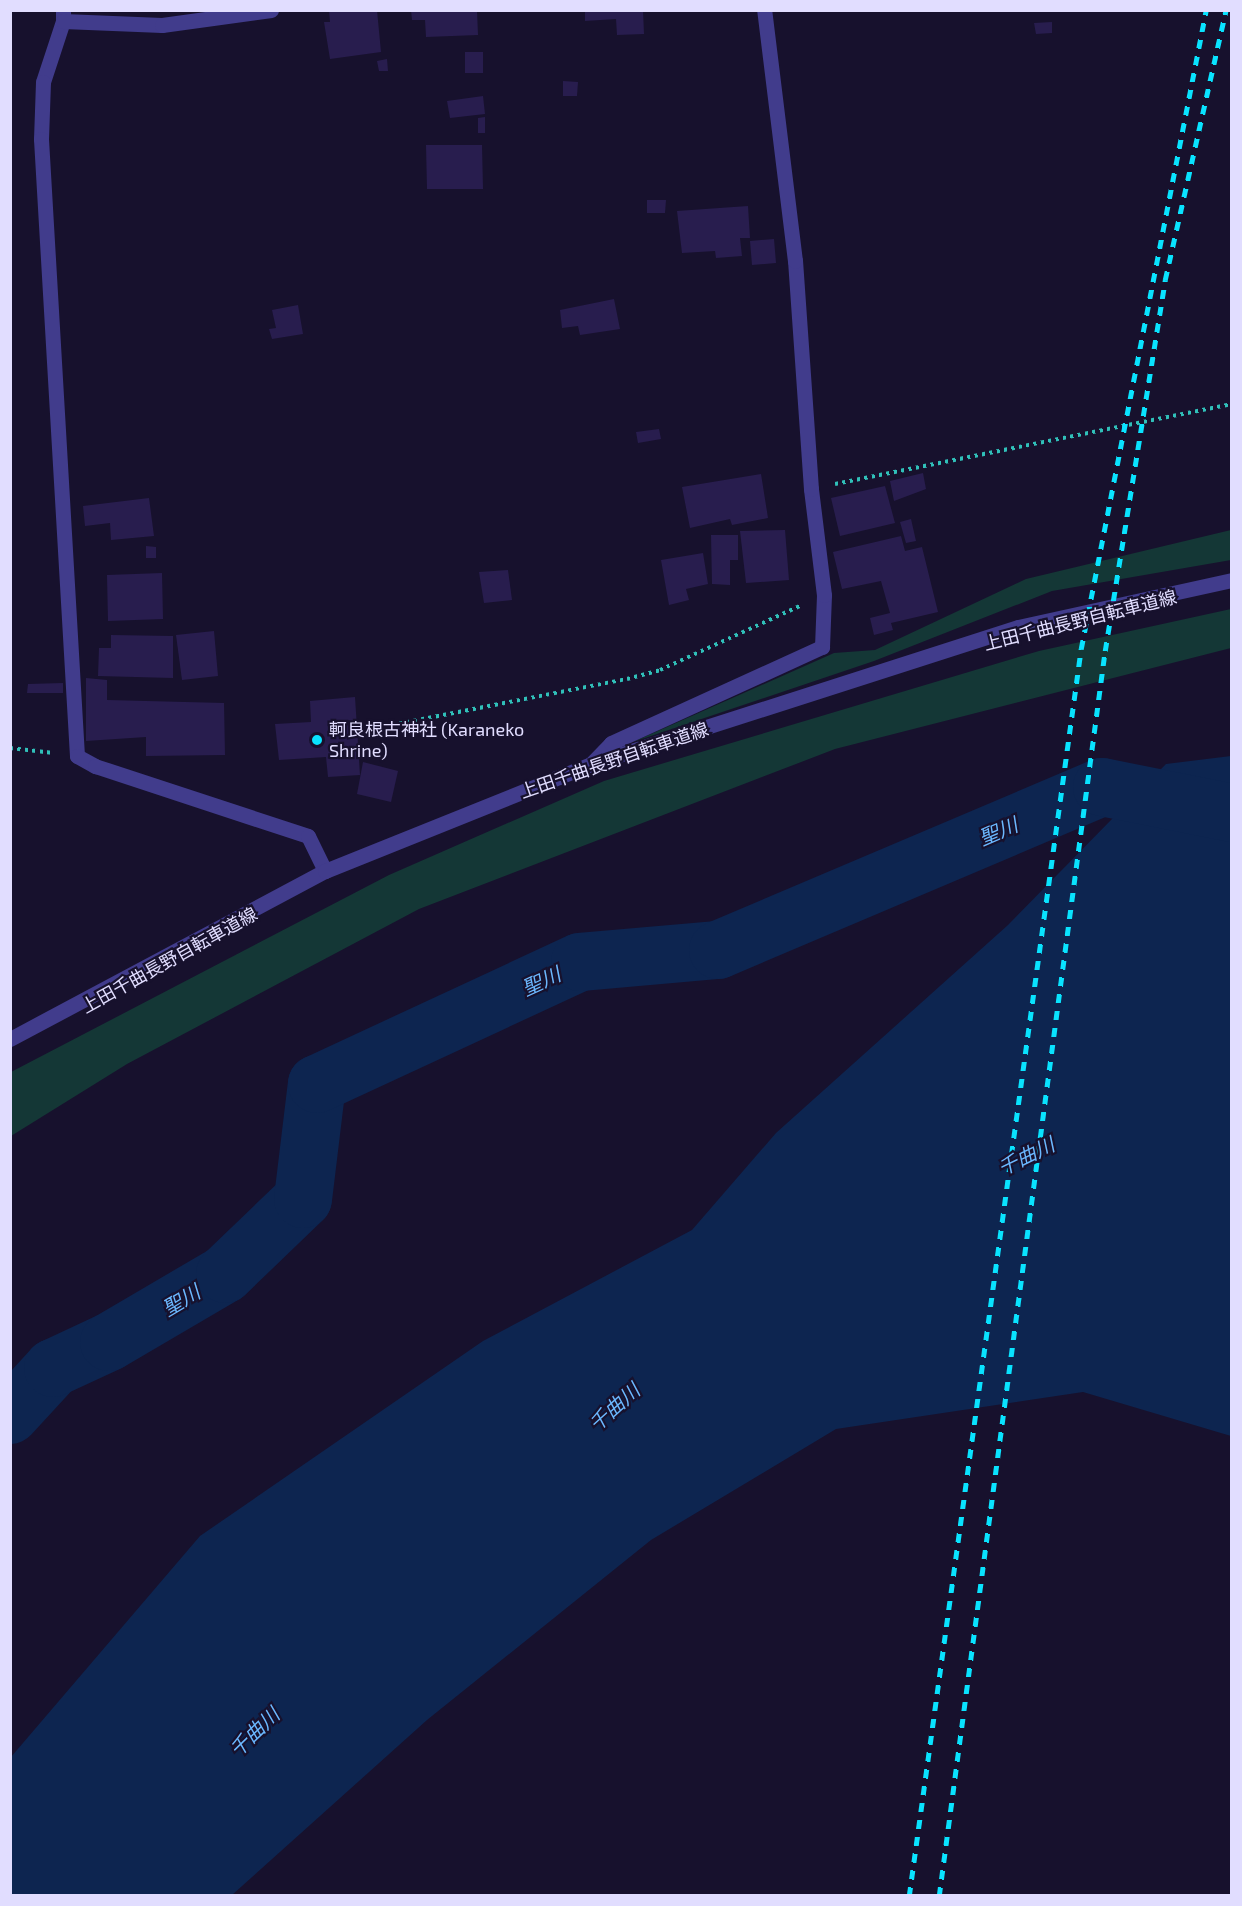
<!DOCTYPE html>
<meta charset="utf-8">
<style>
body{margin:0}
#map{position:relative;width:1242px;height:1906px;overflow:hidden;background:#17112d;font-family:"Exo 2","Noto Sans JP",sans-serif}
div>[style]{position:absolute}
.green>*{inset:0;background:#143736}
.water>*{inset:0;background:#0d2550}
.river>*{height:58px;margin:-29px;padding:0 29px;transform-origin:29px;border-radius:29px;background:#0d2550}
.building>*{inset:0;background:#281d4e}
.path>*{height:4px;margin-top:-2px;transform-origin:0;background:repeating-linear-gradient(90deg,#30c0b9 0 3px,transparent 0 7.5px)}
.lane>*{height:15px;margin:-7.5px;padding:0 7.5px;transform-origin:7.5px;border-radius:7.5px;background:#413c8c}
.street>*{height:15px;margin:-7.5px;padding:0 7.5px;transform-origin:7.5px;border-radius:7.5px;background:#413c8c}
.rail>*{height:4.5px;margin-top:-2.25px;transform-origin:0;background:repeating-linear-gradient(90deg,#09e3ff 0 9px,transparent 0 17px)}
.dots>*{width:16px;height:16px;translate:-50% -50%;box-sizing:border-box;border:3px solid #17112d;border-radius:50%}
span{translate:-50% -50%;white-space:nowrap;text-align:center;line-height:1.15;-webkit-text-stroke:4.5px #17112d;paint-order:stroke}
.street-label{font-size:18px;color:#e1ddff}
.poi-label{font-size:18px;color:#e1ddff}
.left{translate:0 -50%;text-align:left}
.water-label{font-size:20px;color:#6bb8ff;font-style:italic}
.frame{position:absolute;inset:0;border:12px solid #e1ddff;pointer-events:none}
</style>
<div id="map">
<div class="green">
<i style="clip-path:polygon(1231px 530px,1231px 560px,1052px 591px,874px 661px,633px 742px,834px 653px,875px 650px,1026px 579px)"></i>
<i style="clip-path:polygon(1231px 609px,1231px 648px,835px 749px,419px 909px,127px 1064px,11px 1136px,11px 1072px,389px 875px,604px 781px,1039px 651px)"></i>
</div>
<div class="water">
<i style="clip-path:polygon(1231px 756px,1231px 1436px,1083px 1392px,836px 1429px,651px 1540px,427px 1720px,232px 1895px,11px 1895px,11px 1757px,200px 1536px,483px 1341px,692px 1230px,776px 1133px,1008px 925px,1166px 764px)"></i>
</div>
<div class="river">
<i style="left:10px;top:1415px;width:64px;rotate:-47.5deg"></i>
<i style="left:53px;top:1368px;width:62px;rotate:-24.9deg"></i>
<i style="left:109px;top:1342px;width:134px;rotate:-30.4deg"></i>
<i style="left:225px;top:1274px;width:108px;rotate:-43.9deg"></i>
<i style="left:303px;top:1199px;width:116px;rotate:-83.1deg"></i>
<i style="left:317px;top:1084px;width:290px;rotate:-24.9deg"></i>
<i style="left:580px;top:962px;width:139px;rotate:-5deg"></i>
<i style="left:718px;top:950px;width:417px;rotate:-23deg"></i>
<i style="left:1102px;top:787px;width:133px;rotate:11.3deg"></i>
</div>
<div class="building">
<i style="clip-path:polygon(329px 10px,377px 10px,381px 52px,330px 59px,324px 22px,330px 22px)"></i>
<i style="clip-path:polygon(411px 10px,477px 10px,478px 35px,426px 37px,425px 20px,412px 20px)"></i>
<i style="clip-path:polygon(585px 10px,643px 10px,644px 34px,617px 35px,616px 19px,585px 21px)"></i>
<i style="clip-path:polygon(1052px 22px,1052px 33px,1036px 34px,1034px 23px)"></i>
<i style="clip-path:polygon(465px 52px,483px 52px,483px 73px,465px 73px)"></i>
<i style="clip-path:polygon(387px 59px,388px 71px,379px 71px,377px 61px)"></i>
<i style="clip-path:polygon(563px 81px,578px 82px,577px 96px,563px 96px)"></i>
<i style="clip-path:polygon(483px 96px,485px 114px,450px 118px,447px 101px)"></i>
<i style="clip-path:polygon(485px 117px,485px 133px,478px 133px,478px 118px)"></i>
<i style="clip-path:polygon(426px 145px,482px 145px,483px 189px,427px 189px)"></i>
<i style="clip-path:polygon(647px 200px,666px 200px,665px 213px,647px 213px)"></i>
<i style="clip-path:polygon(748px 206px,750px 238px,740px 238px,742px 256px,716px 258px,715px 251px,682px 253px,677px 211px)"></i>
<i style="clip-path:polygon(774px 239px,776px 263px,752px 265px,750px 241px)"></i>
<i style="clip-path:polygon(614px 299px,620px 329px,580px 335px,578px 326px,562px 328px,560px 310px)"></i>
<i style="clip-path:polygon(298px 305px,303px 334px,272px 339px,269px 329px,276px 328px,272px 310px)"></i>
<i style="clip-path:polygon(659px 429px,661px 439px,638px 443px,636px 432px)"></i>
<i style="clip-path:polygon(923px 473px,926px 489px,894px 501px,890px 481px)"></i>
<i style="clip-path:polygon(761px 474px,768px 518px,732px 525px,730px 519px,690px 528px,682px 487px)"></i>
<i style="clip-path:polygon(885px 486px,895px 523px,840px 536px,831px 498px)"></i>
<i style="clip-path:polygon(149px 498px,154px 536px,111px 540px,110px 523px,85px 526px,83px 506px)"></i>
<i style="clip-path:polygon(911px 519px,916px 541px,906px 543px,900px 522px)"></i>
<i style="clip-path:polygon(785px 530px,789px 580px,746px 583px,740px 531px)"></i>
<i style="clip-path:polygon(711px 535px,738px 535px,738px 560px,730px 560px,730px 585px,712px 584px)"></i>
<i style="clip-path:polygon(901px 536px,905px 551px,922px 547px,938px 612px,891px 623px,893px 630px,874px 635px,870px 618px,890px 613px,881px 581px,842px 589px,833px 552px)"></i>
<i style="clip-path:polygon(146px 546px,156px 547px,156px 558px,146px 558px)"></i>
<i style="clip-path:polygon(703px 553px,708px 584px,686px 589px,689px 600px,669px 605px,661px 560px)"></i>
<i style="clip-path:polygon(508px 570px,512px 600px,484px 603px,479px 572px)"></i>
<i style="clip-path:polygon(162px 573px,163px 619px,108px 621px,107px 575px)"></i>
<i style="clip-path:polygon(214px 631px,218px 676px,182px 680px,176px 635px)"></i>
<i style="clip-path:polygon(111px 635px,173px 636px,173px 678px,98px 676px,99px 648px,111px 648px)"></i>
<i style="clip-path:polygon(86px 678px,107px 680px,107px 700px,224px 703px,225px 755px,146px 756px,146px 737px,86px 741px)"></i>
<i style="clip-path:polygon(63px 683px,63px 693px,27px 693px,28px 684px)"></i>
<i style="clip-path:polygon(355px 697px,360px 775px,328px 777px,326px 757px,279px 760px,275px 724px,311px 722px,310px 701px)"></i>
<i style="clip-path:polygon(363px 762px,398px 771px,391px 802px,357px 794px)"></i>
</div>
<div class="path">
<i style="left:835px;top:484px;width:405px;rotate:-11.4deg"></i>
<i style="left:377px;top:728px;width:255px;rotate:-11.1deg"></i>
<i style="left:627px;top:679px;width:34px;rotate:-15deg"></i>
<i style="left:660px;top:670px;width:154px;rotate:-24.6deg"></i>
<i style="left:10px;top:748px;width:44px;rotate:6.5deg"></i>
</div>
<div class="lane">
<i style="left:63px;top:10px;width:11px;rotate:90deg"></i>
<i style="left:63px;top:21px;width:64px;rotate:108.2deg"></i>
<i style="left:43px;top:82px;width:57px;rotate:92deg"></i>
<i style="left:41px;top:139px;width:618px;rotate:86.66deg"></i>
<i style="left:77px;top:756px;width:21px;rotate:29deg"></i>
<i style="left:95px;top:766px;width:224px;rotate:18.2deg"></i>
<i style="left:308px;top:836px;width:39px;rotate:64deg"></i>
<i style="left:63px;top:21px;width:99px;rotate:2.3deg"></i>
<i style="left:162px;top:25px;width:110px;rotate:-7.8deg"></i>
<i style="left:591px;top:764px;width:448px;rotate:-17.8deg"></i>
<i style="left:1018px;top:627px;width:219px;rotate:-12.4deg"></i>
</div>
<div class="street">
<i style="left:10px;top:1039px;width:357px;rotate:-28.1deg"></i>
<i style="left:325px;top:871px;width:287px;rotate:-21.9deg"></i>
<i style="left:591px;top:764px;width:29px;rotate:-46deg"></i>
<i style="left:611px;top:743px;width:232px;rotate:-24.5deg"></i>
<i style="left:822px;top:647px;width:52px;rotate:-87.8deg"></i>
<i style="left:824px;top:595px;width:107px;rotate:-97deg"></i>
<i style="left:811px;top:489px;width:229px;rotate:-94deg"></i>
<i style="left:795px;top:261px;width:253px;rotate:-97deg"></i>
</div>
<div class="rail">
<i style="left:909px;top:1896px;width:1259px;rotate:-82.15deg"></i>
<i style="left:1081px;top:649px;width:651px;rotate:-78.93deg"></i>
<i style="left:939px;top:1896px;width:1256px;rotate:-82.41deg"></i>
<i style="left:1105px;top:651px;width:376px;rotate:-80.8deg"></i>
<i style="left:1165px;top:280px;width:277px;rotate:-77.3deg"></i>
</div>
<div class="dots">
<i style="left:317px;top:740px;background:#09e3ff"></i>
</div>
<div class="street-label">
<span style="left:1080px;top:620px;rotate:-14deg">上田千曲長野自転車道線</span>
<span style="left:614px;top:760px;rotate:-19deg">上田千曲長野自転車道線</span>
<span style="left:169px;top:960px;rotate:-29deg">上田千曲長野自転車道線</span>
</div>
<div class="poi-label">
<span class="left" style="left:329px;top:740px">軻良根古神社 (Karaneko<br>Shrine)</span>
</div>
<div class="water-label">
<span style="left:998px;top:831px;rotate:-23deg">聖川</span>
<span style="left:541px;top:981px;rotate:-25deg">聖川</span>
<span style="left:1026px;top:1156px;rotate:-26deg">千曲川</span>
<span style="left:181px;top:1300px;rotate:-31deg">聖川</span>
<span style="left:614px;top:1407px;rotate:-42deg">千曲川</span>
<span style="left:254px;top:1732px;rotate:-44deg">千曲川</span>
</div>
<div class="frame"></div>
</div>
